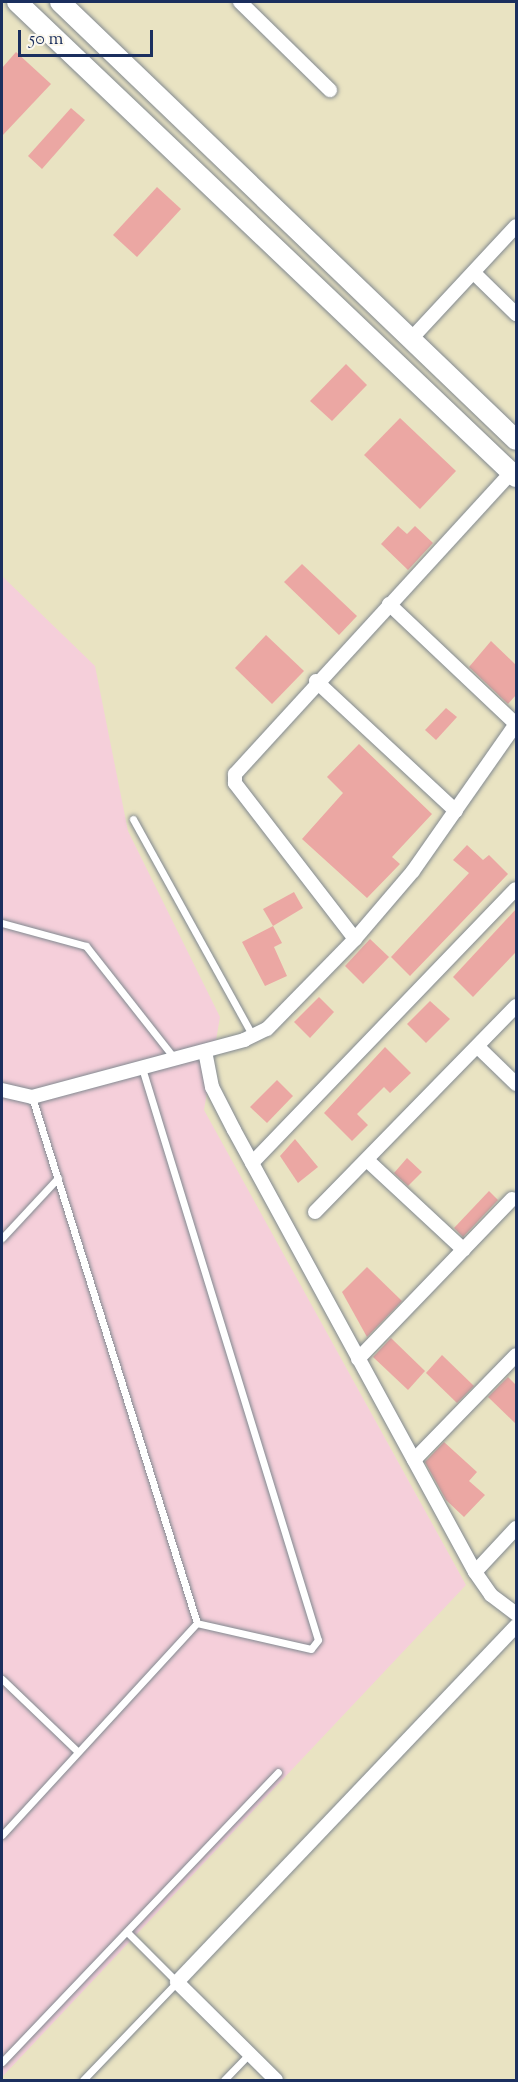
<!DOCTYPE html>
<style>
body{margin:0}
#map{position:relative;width:518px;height:2082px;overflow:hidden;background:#e9e3c2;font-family:"Sorts Mill Goudy",serif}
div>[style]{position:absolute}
.built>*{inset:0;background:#f5cfda}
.building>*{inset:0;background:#eba7a3}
.roads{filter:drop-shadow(0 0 2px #828990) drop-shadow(0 0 2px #828990)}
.lane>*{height:7px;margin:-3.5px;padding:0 3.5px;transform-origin:3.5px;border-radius:3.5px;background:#fff}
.street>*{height:14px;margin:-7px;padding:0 7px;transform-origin:7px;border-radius:7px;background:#fff}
.secondary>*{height:20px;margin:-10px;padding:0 10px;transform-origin:10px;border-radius:10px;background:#fff}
span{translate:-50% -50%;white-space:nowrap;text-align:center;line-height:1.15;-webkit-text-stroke:4.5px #fbf7ec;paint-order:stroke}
.frame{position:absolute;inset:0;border:3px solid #1b2f5e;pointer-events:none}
.scale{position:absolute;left:18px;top:30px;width:135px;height:27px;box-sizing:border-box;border:3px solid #1b2f5e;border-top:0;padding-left:8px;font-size:18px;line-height:21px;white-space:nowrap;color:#1b2f5e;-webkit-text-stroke:4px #fbf7ec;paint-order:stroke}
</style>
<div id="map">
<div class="built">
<i style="clip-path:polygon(2px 576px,95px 666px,128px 831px,220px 1017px,204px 1110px,466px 1585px,2px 2077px)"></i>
</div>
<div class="building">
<i style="clip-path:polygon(16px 52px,51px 84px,2px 136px,2px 68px)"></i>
<i style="clip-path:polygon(71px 108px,85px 120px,42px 169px,28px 156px)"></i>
<i style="clip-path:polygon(157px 187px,181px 209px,137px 257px,113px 235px)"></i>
<i style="clip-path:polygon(346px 364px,367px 385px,332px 421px,310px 401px)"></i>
<i style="clip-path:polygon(400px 418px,456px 471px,420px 509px,364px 455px)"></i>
<i style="clip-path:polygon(398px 526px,407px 534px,415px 526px,433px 543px,408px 570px,381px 544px)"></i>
<i style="clip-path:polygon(302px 564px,357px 616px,339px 635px,284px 582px)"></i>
<i style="clip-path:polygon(266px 635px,304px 671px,272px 704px,235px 668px)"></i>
<i style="clip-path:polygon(491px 641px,516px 665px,516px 695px,508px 704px,469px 667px)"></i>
<i style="clip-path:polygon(446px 708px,457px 717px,436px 740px,425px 730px)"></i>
<i style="clip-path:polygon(359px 744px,432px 814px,392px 857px,400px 864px,367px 898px,302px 839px,343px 793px,327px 777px)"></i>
<i style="clip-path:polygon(467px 845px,483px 860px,489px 855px,508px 874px,410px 976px,391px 957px,469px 873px,453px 860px)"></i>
<i style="clip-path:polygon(294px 892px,303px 908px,273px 926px,263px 909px)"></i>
<i style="clip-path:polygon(516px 909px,516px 952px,473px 997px,453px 977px)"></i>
<i style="clip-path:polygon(273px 926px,282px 943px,274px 947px,287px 976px,265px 986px,242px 942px)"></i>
<i style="clip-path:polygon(370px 939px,389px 957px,363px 984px,345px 966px)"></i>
<i style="clip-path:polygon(319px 997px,334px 1012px,310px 1038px,294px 1022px)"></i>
<i style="clip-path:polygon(430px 1001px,450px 1019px,426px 1043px,407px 1024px)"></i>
<i style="clip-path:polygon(385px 1047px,411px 1073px,390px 1093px,384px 1087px,357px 1114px,368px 1125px,352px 1141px,324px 1113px)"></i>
<i style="clip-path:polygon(277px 1080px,293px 1096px,267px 1123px,250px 1107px)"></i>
<i style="clip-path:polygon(295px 1139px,318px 1167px,298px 1183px,280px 1156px)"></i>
<i style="clip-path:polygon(407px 1158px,422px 1172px,408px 1186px,394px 1173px)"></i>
<i style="clip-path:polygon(489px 1191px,498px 1200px,463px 1237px,454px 1228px)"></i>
<i style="clip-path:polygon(367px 1267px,402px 1301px,367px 1337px,342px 1292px)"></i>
<i style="clip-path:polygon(391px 1338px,425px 1371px,408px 1390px,373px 1357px)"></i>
<i style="clip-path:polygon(442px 1355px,474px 1386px,457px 1403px,426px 1373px)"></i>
<i style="clip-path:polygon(508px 1377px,516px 1385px,516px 1424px,488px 1397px)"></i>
<i style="clip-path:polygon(444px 1442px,477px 1472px,469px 1481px,485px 1495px,464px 1517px,446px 1500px,425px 1462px)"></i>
</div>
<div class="roads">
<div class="lane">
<i style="left:133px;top:819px;width:248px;rotate:61.1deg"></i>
<i style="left:2px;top:923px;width:87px;rotate:15.3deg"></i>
<i style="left:86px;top:946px;width:144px;rotate:51.8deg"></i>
<i style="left:142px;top:1068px;width:598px;rotate:72.9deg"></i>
<i style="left:318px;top:1640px;width:11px;rotate:128deg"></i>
<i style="left:311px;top:1649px;width:117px;rotate:-167.2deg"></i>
<i style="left:2px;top:1238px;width:82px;rotate:-47deg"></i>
<i style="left:2px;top:1679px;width:104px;rotate:43.8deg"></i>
<i style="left:2px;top:1835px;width:288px;rotate:-47.4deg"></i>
<i style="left:197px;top:1623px;width:551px;rotate:-107.42deg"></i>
<i style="left:2px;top:2062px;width:400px;rotate:-46.4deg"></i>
<i style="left:83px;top:2080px;width:136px;rotate:-46.2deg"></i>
<i style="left:177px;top:1982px;width:71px;rotate:-135deg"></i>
<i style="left:224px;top:2080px;width:36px;rotate:-46deg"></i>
</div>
<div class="street">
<i style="left:240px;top:2px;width:126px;rotate:44.4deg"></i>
<i style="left:474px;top:273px;width:59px;rotate:44.3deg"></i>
<i style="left:411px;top:339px;width:154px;rotate:-47.1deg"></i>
<i style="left:389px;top:604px;width:175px;rotate:43.4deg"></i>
<i style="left:316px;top:681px;width:191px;rotate:42.9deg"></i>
<i style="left:355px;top:939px;width:197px;rotate:-127.6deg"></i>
<i style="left:235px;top:783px;width:9px;rotate:-90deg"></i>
<i style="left:235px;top:774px;width:410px;rotate:-47.5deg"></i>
<i style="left:478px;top:1047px;width:53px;rotate:44.2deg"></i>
<i style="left:205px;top:1051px;width:37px;rotate:79deg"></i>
<i style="left:212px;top:1087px;width:48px;rotate:62.9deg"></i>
<i style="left:234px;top:1130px;width:503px;rotate:61.4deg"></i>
<i style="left:475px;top:1572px;width:28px;rotate:55deg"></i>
<i style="left:491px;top:1595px;width:31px;rotate:37deg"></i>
<i style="left:2px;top:1090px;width:31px;rotate:13deg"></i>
<i style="left:32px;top:1097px;width:220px;rotate:-15deg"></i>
<i style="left:244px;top:1040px;width:25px;rotate:-26deg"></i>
<i style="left:267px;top:1029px;width:126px;rotate:-45.6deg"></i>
<i style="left:355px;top:939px;width:89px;rotate:-49.5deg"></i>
<i style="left:413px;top:871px;width:179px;rotate:-55deg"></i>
<i style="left:367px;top:1160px;width:132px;rotate:42.9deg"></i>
<i style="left:252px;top:1163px;width:380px;rotate:-46.1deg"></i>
<i style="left:315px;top:1212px;width:288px;rotate:-45.7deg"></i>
<i style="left:358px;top:1359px;width:222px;rotate:-46.1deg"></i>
<i style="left:414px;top:1460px;width:146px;rotate:-45.8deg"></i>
<i style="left:475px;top:1572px;width:60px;rotate:-47deg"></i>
<i style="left:276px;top:2080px;width:139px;rotate:-135.3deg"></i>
<i style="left:177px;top:1982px;width:492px;rotate:-46.4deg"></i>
</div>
<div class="secondary">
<i style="left:17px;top:2px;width:689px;rotate:43.59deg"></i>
<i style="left:60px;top:2px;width:632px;rotate:43.85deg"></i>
</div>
</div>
<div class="frame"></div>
<div class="scale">50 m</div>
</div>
